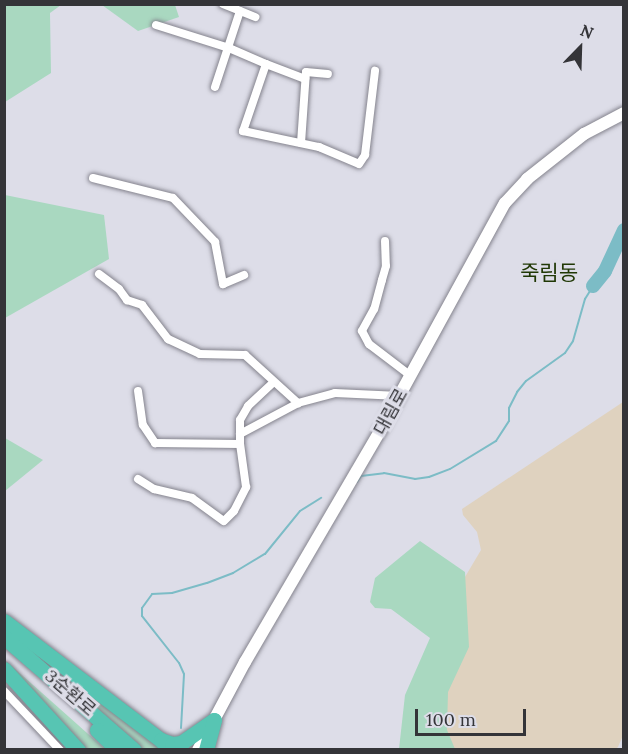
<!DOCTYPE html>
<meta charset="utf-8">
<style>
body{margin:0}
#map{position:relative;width:628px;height:754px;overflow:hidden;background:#dddde8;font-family:Lora,"Noto Sans KR",serif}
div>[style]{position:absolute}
.industrial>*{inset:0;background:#dfd2bf}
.green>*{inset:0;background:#a9d8c0}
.stream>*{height:2px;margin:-1px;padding:0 1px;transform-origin:1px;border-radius:1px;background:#7cbcc6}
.river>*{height:14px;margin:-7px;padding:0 7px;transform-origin:7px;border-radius:7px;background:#7cbcc6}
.roads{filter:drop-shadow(0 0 2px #84838d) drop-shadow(0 0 2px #84838d)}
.street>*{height:8px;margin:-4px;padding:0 4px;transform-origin:4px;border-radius:4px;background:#fff}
.secondary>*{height:12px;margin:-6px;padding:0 6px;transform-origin:6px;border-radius:6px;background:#fff}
.highway>*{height:15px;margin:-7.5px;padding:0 7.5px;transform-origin:7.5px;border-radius:7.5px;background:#57c5b3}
span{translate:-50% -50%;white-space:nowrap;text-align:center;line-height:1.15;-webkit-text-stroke:6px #dddde8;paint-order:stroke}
.street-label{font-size:18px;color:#343438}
.quarter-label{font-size:21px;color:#203805}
.frame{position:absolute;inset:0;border:6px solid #343438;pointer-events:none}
.north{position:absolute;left:550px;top:18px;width:60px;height:60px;-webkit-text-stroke:4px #dddde8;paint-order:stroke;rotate:23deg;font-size:16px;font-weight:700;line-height:24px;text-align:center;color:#343438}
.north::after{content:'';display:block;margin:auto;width:21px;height:27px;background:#343438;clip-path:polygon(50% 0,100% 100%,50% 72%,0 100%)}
.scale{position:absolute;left:415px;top:709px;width:111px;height:27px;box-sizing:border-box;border:3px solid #343438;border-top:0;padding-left:8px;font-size:18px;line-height:21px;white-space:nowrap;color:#343438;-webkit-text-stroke:4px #dddde8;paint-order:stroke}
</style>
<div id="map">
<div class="industrial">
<i style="clip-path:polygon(623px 402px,624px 733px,618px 747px,615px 750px,430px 749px,462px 582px,481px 550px,477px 532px,463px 515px,462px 509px)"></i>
</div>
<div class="green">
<i style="clip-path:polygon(5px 4px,61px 5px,50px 13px,51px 73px,5px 102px)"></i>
<i style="clip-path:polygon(102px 5px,175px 5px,179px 17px,138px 31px)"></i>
<i style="clip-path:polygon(5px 195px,104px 215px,109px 259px,5px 318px)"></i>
<i style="clip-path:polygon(5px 438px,43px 460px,5px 491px)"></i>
<i style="clip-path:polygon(420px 541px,465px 572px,469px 647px,448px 692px,447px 730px,455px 749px,399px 749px,405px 695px,430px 638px,391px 609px,375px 608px,370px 602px,375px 578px)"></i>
<i style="clip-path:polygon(5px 630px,163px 749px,142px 749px)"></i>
<i style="clip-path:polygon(5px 660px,105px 749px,82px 749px,5px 668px)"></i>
</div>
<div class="stream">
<i style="left:357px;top:482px;width:7px;rotate:-56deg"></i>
<i style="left:361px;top:476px;width:23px;rotate:-7deg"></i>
<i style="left:384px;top:473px;width:32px;rotate:11deg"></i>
<i style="left:415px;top:479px;width:14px;rotate:-8deg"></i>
<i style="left:429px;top:477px;width:22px;rotate:-21deg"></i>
<i style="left:450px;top:469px;width:54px;rotate:-31.3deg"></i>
<i style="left:496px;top:441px;width:24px;rotate:-57deg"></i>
<i style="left:509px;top:421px;width:13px;rotate:-90deg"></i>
<i style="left:509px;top:408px;width:18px;rotate:-63deg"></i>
<i style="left:517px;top:392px;width:14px;rotate:-51deg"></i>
<i style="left:526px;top:381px;width:48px;rotate:-35.7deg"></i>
<i style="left:565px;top:353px;width:14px;rotate:-56deg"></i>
<i style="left:573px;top:341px;width:44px;rotate:-74.1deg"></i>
<i style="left:585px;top:299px;width:15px;rotate:-58deg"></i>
<i style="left:181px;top:728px;width:54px;rotate:-86.8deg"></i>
<i style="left:184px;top:674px;width:12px;rotate:-114deg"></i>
<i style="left:179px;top:663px;width:60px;rotate:-128.2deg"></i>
<i style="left:142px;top:616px;width:8px;rotate:-90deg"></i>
<i style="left:142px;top:608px;width:17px;rotate:-54deg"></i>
<i style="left:152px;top:594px;width:20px;rotate:-3deg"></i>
<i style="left:172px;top:593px;width:36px;rotate:-16deg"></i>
<i style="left:207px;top:583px;width:28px;rotate:-21deg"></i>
<i style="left:233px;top:573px;width:37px;rotate:-31deg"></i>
<i style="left:265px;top:554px;width:55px;rotate:-50.9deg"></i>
<i style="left:300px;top:511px;width:25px;rotate:-32deg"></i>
</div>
<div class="river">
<i style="left:593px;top:286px;width:19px;rotate:-51deg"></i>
<i style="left:605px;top:271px;width:45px;rotate:-65.1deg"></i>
</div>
<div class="roads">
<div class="street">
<i style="left:223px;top:4px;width:35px;rotate:22deg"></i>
<i style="left:156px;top:25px;width:77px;rotate:17.5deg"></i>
<i style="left:229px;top:48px;width:40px;rotate:23.4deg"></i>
<i style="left:266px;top:64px;width:71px;rotate:108.9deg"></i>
<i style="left:243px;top:131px;width:78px;rotate:11.9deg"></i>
<i style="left:319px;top:147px;width:43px;rotate:23deg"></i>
<i style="left:359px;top:164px;width:11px;rotate:-56deg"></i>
<i style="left:365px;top:155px;width:85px;rotate:-83.2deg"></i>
<i style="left:266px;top:64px;width:42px;rotate:21deg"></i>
<i style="left:215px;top:87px;width:80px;rotate:-71.8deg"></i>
<i style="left:301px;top:143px;width:71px;rotate:-86deg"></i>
<i style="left:306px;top:72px;width:22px;rotate:5deg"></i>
<i style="left:93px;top:178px;width:82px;rotate:14deg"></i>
<i style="left:173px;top:198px;width:61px;rotate:46.3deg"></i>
<i style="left:215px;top:242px;width:43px;rotate:79.2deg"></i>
<i style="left:223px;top:284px;width:23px;rotate:-23deg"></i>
<i style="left:385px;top:241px;width:25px;rotate:88deg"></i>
<i style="left:386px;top:266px;width:15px;rotate:106deg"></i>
<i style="left:382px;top:280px;width:30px;rotate:105deg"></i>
<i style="left:374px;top:309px;width:25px;rotate:119deg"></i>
<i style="left:362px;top:331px;width:15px;rotate:62deg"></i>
<i style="left:369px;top:344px;width:53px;rotate:37.3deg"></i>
<i style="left:99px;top:274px;width:25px;rotate:37deg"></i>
<i style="left:119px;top:289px;width:14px;rotate:54deg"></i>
<i style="left:127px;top:300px;width:16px;rotate:18deg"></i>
<i style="left:142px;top:305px;width:43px;rotate:52.6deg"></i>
<i style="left:168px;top:339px;width:35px;rotate:25deg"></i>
<i style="left:200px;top:354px;width:45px;rotate:1.3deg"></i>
<i style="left:245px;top:355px;width:72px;rotate:42.2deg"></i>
<i style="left:298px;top:403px;width:38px;rotate:-15deg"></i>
<i style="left:335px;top:393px;width:65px;rotate:2.6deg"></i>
<i style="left:138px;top:391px;width:34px;rotate:82deg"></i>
<i style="left:143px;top:425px;width:22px;rotate:56deg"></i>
<i style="left:155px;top:443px;width:85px;rotate:0.7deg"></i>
<i style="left:240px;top:434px;width:66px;rotate:-28.1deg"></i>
<i style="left:138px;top:479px;width:19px;rotate:32deg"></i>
<i style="left:154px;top:489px;width:39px;rotate:13deg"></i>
<i style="left:192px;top:498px;width:39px;rotate:36deg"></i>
<i style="left:224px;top:521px;width:14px;rotate:-45deg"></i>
<i style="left:234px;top:511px;width:27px;rotate:-63deg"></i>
<i style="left:246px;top:487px;width:43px;rotate:-97.9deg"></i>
<i style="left:240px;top:444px;width:24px;rotate:-90deg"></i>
<i style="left:240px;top:420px;width:16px;rotate:-60deg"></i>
<i style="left:248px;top:406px;width:35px;rotate:-43deg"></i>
<i style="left:4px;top:691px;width:81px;rotate:46.5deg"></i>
</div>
<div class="secondary">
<i style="left:198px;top:750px;width:100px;rotate:-61.9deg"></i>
<i style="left:245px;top:662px;width:268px;rotate:-59.7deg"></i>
<i style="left:380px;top:431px;width:260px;rotate:-61.3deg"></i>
<i style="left:505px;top:203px;width:33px;rotate:-47deg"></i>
<i style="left:527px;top:179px;width:73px;rotate:-38.3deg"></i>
<i style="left:584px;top:134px;width:45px;rotate:-27.7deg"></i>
</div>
<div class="highway">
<i style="left:4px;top:621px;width:197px;rotate:37.2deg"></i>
<i style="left:161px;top:740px;width:13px;rotate:51deg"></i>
<i style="left:4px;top:637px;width:172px;rotate:41deg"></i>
<i style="left:4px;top:669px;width:110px;rotate:47.6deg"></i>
<i style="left:97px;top:730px;width:29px;rotate:44deg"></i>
<i style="left:161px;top:740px;width:12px;rotate:20deg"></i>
<i style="left:172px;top:744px;width:9px;rotate:-6deg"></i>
<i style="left:181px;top:743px;width:40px;rotate:-34.9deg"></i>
<i style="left:206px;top:750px;width:31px;rotate:-75deg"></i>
</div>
</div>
<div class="street-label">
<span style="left:391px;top:412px;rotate:-61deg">대림로</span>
<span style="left:70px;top:693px;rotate:41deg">3순환로</span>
</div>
<div class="quarter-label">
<span style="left:549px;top:273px">죽림동</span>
</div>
<div class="frame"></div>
<div class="north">N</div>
<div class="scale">100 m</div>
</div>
